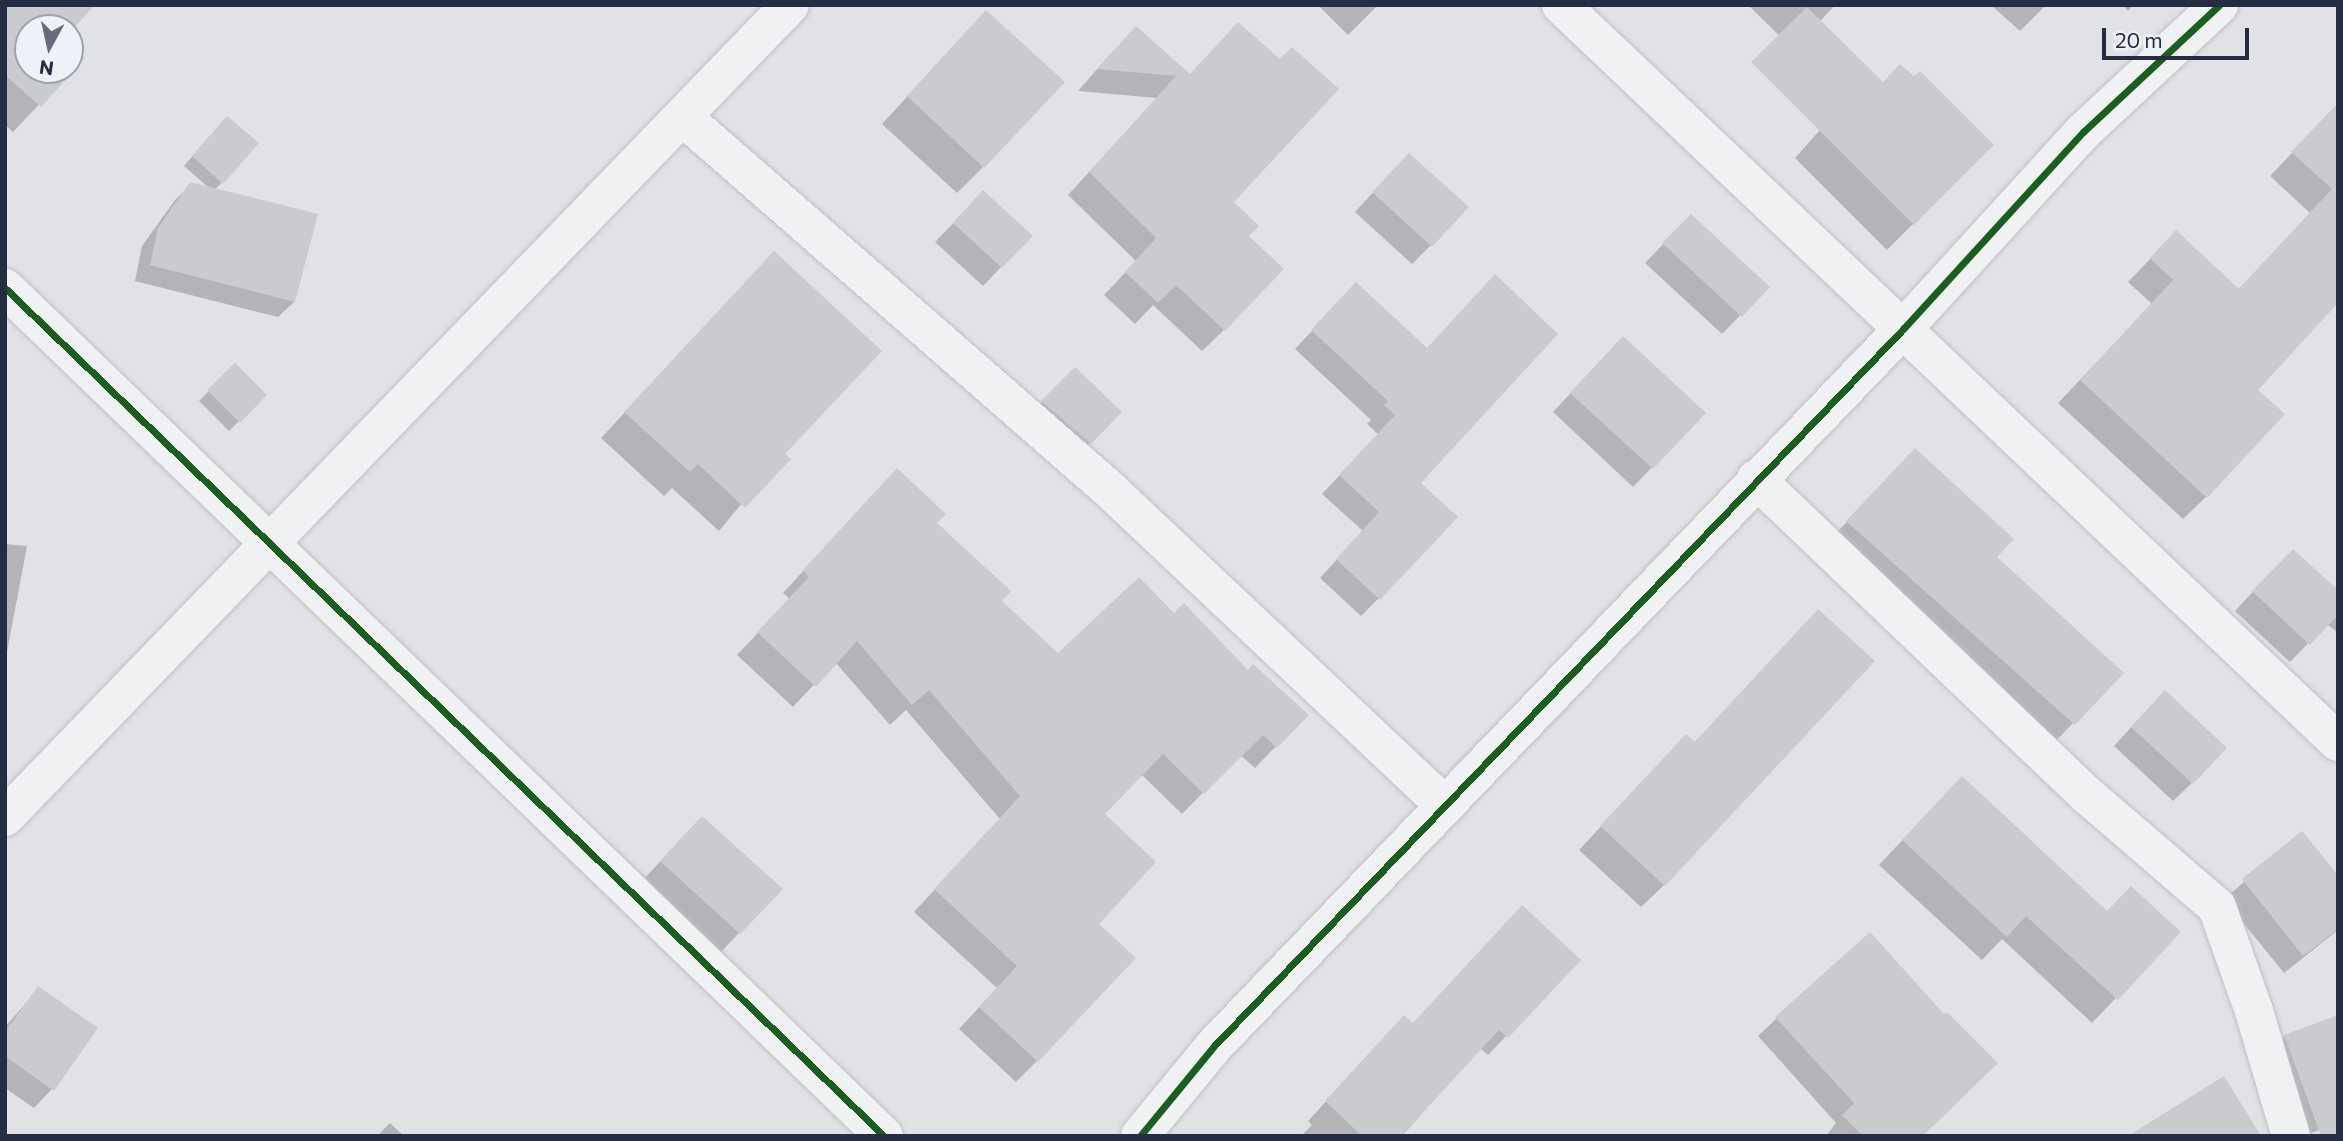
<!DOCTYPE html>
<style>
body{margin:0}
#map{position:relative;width:2343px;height:1141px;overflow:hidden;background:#e1e2e6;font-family:Commissioner,sans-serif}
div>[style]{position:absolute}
.shadow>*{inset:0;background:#0003}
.building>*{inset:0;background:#c9cbcf}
.roads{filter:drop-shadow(0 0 2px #bfc0c4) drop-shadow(0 0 2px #bfc0c4)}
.street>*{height:38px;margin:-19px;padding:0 19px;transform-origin:19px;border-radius:19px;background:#f0f1f3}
.cycleway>*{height:7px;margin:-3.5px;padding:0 3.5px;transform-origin:3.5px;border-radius:3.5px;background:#1b5e20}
span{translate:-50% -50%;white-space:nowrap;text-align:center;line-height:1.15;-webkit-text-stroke:6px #eef1f7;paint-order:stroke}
.frame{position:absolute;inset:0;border:7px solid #262d42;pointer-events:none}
.north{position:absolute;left:14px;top:14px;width:70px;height:70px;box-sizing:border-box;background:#eef1f7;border:2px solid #9ea3af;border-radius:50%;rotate:188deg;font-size:19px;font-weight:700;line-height:28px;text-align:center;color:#262d42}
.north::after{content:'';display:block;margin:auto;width:24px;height:32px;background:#676c7b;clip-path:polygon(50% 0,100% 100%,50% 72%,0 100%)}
.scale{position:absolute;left:2102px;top:28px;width:147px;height:32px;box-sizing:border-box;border:4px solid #262d42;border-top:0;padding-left:9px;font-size:21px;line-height:24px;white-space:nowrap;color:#262d42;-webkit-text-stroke:5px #eef1f7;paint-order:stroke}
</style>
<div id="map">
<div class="shadow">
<i style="clip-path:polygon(5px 5px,92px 5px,70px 29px,28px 28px,28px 70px,70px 70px,70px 47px,83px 58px,13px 132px,5px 125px)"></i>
<i style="clip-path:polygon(1318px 5px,1378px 5px,1348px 35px)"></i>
<i style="clip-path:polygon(1748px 5px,1835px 5px,1794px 50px)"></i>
<i style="clip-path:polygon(1991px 5px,2046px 5px,2020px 31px)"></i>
<i style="clip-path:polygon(2123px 5px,2133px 5px,2128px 11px)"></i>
<i style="clip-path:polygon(960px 39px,983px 167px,957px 193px,882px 124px)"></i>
<i style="clip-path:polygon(1114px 50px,1189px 76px,1232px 202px,1224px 330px,1202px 351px,1153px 305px,1135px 324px,1104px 295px,1136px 261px,1068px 195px,1157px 98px,1078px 91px)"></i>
<i style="clip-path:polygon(1882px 84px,1992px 145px,1887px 250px,1795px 158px,1846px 101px)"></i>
<i style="clip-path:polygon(2337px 106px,2338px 268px,2256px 390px,2206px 497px,2183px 519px,2058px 403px,2152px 304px,2128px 282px,2154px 255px,2238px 290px,2310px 213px,2270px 176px)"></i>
<i style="clip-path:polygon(218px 127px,222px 182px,215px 190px,294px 302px,278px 317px,135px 281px,142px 246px,175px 200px,191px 184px,209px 188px,184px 166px)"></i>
<i style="clip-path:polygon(1390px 174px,1431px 245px,1412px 264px,1355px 212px)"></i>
<i style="clip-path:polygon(965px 211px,1001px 267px,983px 286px,935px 242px)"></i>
<i style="clip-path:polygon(1672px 235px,1768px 287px,1722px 334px,1645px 263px)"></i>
<i style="clip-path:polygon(750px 278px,783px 454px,719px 531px,672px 488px,664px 496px,601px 438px)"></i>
<i style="clip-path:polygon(1339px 302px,1426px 349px,1418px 483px,1379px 598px,1361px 616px,1320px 578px,1363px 531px,1322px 494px,1378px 434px,1367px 424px,1371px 420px,1295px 349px)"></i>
<i style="clip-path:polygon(1604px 357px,1704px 413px,1633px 487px,1553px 412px)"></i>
<i style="clip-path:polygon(235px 365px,265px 395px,229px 431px,199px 401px)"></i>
<i style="clip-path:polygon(1075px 369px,1120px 412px,1071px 462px,1024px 420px)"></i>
<i style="clip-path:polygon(1892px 474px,1995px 557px,2121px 673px,2050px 747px,1824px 546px)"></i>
<i style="clip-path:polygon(876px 492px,935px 524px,999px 601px,1058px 656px,1174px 616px,1306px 715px,1255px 768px,1240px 755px,1182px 814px,1141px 774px,1103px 814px,1097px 924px,1037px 1061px,1016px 1082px,959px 1029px,997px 988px,914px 912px,1000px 819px,906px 710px,890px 725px,835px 662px,793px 707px,737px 655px,790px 599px,783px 593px)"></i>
<i style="clip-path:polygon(5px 544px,27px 546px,5px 663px)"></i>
<i style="clip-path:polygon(2274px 569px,2338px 593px,2338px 633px,2327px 624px,2290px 662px,2235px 611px)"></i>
<i style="clip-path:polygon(1795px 635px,1664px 885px,1641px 907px,1579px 850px,1664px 759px,1694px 743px)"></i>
<i style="clip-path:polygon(2146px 711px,2192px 783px,2173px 801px,2114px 746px)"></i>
<i style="clip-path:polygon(1938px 802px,2107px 913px,2179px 932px,2092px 1023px,2002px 939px,1982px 960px,1879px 865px)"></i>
<i style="clip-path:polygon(2302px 833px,2338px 877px,2338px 930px,2284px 973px,2224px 899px)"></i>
<i style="clip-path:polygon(684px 836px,780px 889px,721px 952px,643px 880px)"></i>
<i style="clip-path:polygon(1579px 960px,1488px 1055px,1480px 1048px,1402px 1136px,1301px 1136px,1312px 1125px,1308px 1121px,1386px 1036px)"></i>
<i style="clip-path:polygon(39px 988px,52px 1089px,34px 1108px,5px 1088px,5px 1027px)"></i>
<i style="clip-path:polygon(1777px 1018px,1921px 1136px,1826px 1136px,1836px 1123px,1758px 1036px)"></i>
<i style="clip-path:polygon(2285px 1036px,2338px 1123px,2303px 1136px,2258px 1063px)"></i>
<i style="clip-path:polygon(390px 1123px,404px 1136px,377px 1136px)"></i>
</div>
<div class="building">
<i style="clip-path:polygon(5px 5px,95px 5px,70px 32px,70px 28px,28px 28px,28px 70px,70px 70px,70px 44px,85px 58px,41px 107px,5px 75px)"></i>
<i style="clip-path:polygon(1807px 7px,1883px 82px,1900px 64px,1914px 76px,1920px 71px,1994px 145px,1914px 225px,1751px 62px)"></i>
<i style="clip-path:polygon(986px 10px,1065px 82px,984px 168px,907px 96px)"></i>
<i style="clip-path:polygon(1238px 22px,1280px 59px,1292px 47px,1339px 89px,1234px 202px,1259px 226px,1249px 236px,1284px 269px,1225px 331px,1176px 285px,1158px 303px,1125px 272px,1156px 238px,1089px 172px,1176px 76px,1097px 69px,1136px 26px,1190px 74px)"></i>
<i style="clip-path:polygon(2338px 103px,2338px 303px,2258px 390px,2285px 414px,2207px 498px,2080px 380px,2173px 280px,2150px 258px,2176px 230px,2239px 289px,2332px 189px,2291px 152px)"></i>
<i style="clip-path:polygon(227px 116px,259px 143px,223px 184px,192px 156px)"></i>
<i style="clip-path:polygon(1409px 153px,1469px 207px,1432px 247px,1372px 192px)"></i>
<i style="clip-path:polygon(190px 182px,318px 214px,295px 302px,150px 265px,158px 228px)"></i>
<i style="clip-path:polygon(983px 190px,1033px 236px,1002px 268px,953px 223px)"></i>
<i style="clip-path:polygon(1691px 214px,1770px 287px,1742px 317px,1662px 243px)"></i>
<i style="clip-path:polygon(774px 251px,882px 351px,785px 454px,791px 459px,745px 508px,698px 464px,690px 472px,624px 412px)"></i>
<i style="clip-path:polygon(1495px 274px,1558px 334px,1421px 483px,1458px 517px,1380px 600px,1336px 559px,1379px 512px,1339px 475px,1395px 415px,1384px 405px,1388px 401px,1311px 330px,1356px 282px,1427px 348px)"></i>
<i style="clip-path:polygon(1623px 336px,1706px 413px,1653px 469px,1570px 393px)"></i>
<i style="clip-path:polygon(235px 363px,267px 395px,240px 423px,207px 390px)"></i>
<i style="clip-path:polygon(1075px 367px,1122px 412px,1091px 444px,1041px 401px)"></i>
<i style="clip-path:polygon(1915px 448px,2014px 539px,1997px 557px,2124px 673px,2075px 725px,1846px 521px)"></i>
<i style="clip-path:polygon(897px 468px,946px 514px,937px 523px,1011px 591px,1002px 601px,1058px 653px,1139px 577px,1174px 613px,1184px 603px,1248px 670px,1253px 664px,1309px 715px,1277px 748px,1263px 735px,1204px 794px,1163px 754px,1105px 814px,1156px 862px,1099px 924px,1136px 958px,1038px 1062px,979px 1007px,1017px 966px,934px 889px,1020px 796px,929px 690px,912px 705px,857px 641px,816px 687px,757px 632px,809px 577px,803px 570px)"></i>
<i style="clip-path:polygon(2293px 549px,2338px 590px,2338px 615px,2310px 645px,2252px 591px)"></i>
<i style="clip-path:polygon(1818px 609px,1875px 661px,1665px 886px,1600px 826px,1686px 734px,1695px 742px)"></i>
<i style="clip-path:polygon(2165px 690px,2227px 748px,2193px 784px,2131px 727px)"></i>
<i style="clip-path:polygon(1962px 776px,2107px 911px,2131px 886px,2181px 932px,2118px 1000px,2026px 916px,2007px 937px,1902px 840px)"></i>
<i style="clip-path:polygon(702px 816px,783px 889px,740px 934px,660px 861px)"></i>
<i style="clip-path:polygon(2302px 831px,2338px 875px,2338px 929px,2303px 956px,2242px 879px)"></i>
<i style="clip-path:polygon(1522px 905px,1581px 960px,1508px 1038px,1499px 1030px,1401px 1136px,1362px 1136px,1325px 1101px,1404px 1015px,1413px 1023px)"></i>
<i style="clip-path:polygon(1870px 932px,1944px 1014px,1947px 1012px,1998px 1063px,1923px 1136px,1863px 1136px,1842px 1115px,1854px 1103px,1775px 1017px)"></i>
<i style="clip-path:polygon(38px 986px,98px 1028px,54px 1091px,5px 1056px,5px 1032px)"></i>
<i style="clip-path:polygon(2338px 1015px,2338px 1136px,2321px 1136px,2284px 1035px)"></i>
<i style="clip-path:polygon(2224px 1076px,2261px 1136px,2128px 1136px)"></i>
</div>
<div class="roads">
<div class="street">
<i style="left:1561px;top:5px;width:1071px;rotate:43.49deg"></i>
<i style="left:684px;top:118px;width:564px;rotate:41.12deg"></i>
<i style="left:1109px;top:489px;width:462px;rotate:43.3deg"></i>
<i style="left:5px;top:288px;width:1221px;rotate:43.97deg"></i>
<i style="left:1756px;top:479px;width:459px;rotate:43.7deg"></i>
<i style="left:2088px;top:796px;width:170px;rotate:40.7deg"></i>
<i style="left:2217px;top:907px;width:110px;rotate:70.4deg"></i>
<i style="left:2254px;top:1011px;width:130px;rotate:73.5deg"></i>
<i style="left:5px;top:817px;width:1129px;rotate:-45.97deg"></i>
<i style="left:1140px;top:1136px;width:115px;rotate:-50.6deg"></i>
<i style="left:1213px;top:1047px;width:996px;rotate:-46.14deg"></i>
<i style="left:1903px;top:329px;width:267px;rotate:-47.6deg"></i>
<i style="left:2083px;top:132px;width:186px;rotate:-43deg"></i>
</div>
</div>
<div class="cycleway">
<i style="left:5px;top:288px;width:1221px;rotate:43.97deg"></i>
<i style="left:1140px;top:1136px;width:115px;rotate:-50.6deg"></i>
<i style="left:1213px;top:1047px;width:996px;rotate:-46.14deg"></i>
<i style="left:1903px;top:329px;width:267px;rotate:-47.6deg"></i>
<i style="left:2083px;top:132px;width:186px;rotate:-43deg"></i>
</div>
<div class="frame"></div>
<div class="north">N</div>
<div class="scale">20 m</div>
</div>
